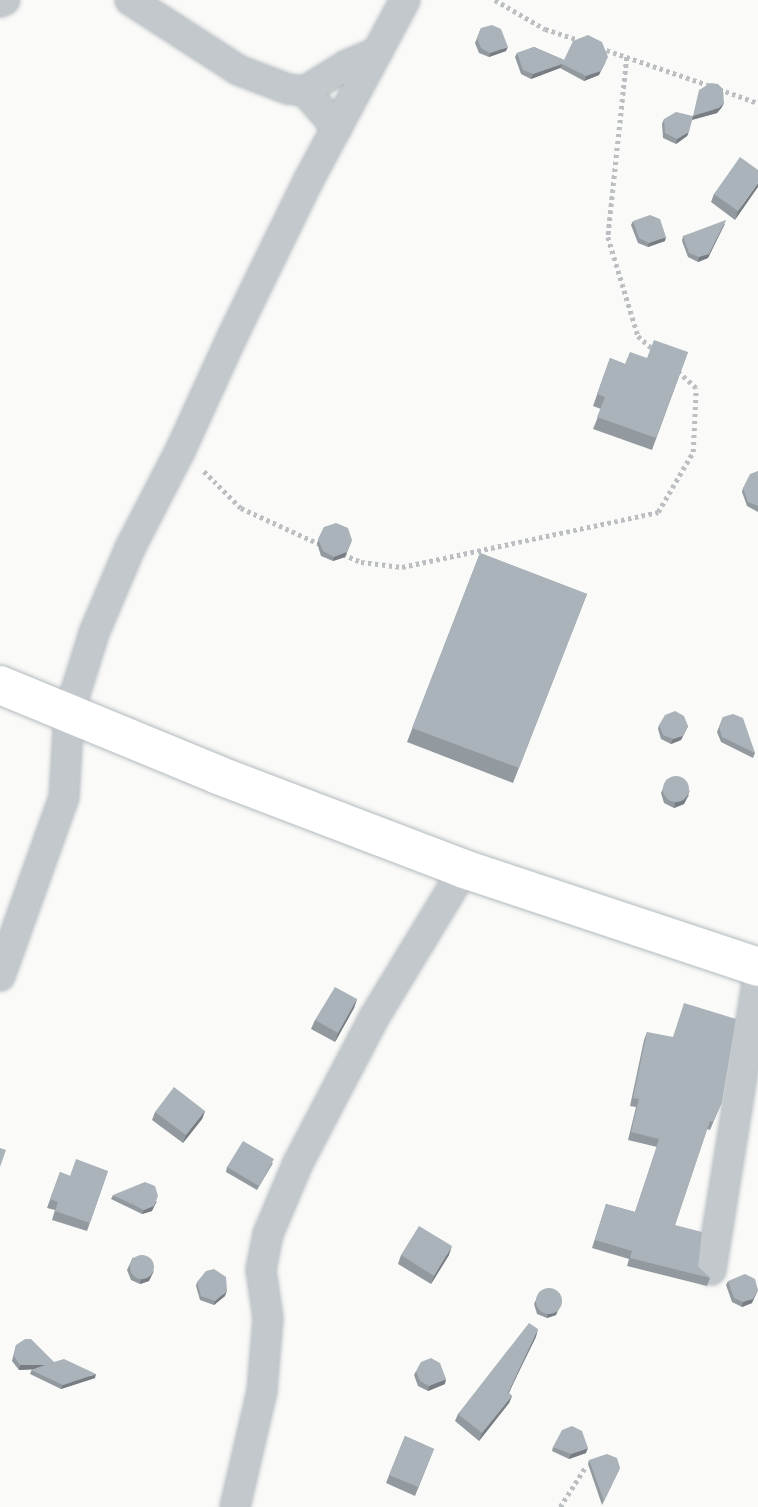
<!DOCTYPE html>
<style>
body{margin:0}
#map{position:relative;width:758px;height:1507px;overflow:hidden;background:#fafaf8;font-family:"Space Grotesk",sans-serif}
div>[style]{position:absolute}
.path>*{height:4.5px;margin-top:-2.25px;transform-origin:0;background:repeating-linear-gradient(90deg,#bbbfc2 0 3.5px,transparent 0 7px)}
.roads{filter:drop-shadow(0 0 2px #b3babf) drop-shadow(0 0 2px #b3babf)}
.street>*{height:28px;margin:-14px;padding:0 14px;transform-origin:14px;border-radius:14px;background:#c3c8cc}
.secondary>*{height:38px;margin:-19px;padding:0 19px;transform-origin:19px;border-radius:19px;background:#fff}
.wall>*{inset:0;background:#929a9f}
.shaded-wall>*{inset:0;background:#777d82}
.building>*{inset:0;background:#aab3b9}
.round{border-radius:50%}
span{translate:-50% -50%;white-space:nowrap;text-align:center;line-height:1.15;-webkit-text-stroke:7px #fff;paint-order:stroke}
</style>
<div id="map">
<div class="path">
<i style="left:495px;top:0;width:58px;rotate:30.1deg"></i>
<i style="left:545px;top:29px;width:36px;rotate:18deg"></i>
<i style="left:600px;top:48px;width:117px;rotate:18.9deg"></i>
<i style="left:627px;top:57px;width:181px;rotate:96deg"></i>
<i style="left:608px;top:237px;width:103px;rotate:73.1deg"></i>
<i style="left:638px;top:336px;width:23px;rotate:41deg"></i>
<i style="left:719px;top:89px;width:41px;rotate:19.7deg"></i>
<i style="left:204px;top:471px;width:52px;rotate:45deg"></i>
<i style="left:241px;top:508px;width:89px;rotate:24.6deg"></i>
<i style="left:343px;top:554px;width:20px;rotate:24deg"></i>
<i style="left:361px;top:562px;width:41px;rotate:7deg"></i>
<i style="left:402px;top:567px;width:262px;rotate:-12.1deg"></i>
<i style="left:658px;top:512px;width:69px;rotate:-59.7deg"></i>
<i style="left:693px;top:452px;width:64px;rotate:-87.3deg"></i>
<i style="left:696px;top:388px;width:25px;rotate:-138deg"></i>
<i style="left:560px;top:1507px;width:49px;rotate:-57.6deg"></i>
</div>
<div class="roads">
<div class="street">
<i style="left:130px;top:0;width:129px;rotate:32.9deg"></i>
<i style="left:238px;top:70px;width:53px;rotate:20.8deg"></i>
<i style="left:288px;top:89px;width:17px;rotate:7deg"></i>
<i style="left:305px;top:91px;width:49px;rotate:49.1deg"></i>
<i style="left:0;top:2px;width:5px;rotate:-22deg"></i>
<i style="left:305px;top:91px;width:49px;rotate:-31.8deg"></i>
<i style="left:347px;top:65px;width:33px;rotate:-23deg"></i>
<i style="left:0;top:976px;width:190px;rotate:-70.3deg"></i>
<i style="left:64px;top:797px;width:84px;rotate:-86.6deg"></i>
<i style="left:69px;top:713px;width:84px;rotate:-72.6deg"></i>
<i style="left:94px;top:633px;width:92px;rotate:-67deg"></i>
<i style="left:130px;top:548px;width:111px;rotate:-62.7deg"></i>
<i style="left:181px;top:449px;width:125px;rotate:-65.5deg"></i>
<i style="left:233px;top:335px;width:171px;rotate:-64deg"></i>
<i style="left:308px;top:181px;width:205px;rotate:-61.8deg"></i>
<i style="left:711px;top:1270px;width:299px;rotate:-80.9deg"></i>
<i style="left:235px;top:1507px;width:119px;rotate:-76.9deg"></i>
<i style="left:262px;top:1391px;width:73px;rotate:-85.3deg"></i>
<i style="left:268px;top:1318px;width:49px;rotate:-98.3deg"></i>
<i style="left:261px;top:1270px;width:37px;rotate:-79deg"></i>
<i style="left:268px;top:1234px;width:77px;rotate:-67.1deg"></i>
<i style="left:298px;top:1163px;width:166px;rotate:-62.4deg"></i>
<i style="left:375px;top:1016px;width:172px;rotate:-58.8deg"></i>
</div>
<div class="secondary">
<i style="left:0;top:685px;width:236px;rotate:22.4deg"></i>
<i style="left:218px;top:775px;width:263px;rotate:20.9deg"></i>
<i style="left:464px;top:869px;width:310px;rotate:18.4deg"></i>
</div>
</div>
<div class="wall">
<i style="clip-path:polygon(481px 28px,506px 51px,489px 57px,479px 53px,475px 43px)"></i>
<i style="clip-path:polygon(534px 47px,599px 75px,584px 81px,560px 68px,531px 79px,521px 74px,515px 57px,517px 53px)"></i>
<i style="clip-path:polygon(722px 107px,717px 113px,692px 120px,687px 136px,676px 144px,663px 138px,662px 124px,664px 119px,692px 116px)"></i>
<i style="clip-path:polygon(758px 170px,735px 220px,711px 202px,714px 194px)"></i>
<i style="clip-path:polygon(633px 221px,665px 241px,648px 247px,638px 243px,631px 225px)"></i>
<i style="clip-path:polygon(725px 224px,708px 258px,698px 262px,688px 257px,682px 241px,683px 236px)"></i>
<i style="clip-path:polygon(688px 352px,652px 450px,593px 429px,601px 409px,593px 406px,610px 358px,625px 364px,647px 358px)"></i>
<i style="clip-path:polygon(758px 471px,758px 512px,747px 506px,742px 492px,743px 488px)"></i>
<i style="clip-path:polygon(324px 527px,345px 557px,333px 561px,321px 556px,317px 543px)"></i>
<i style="clip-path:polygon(480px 553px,587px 594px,513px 783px,407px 742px)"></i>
<i style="clip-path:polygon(723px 717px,755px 753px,753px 758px,721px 742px,717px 732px)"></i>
<i style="clip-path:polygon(659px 725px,688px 726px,681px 740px,671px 744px,661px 739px,658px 729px)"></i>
<i style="clip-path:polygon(667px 779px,689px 795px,684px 804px,674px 808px,664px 803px,661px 793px)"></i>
<i style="clip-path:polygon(357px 999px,354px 1008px,335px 1042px,311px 1029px,315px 1020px)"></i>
<i style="clip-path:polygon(647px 1032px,722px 1102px,710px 1130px,707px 1129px,675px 1225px,698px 1267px,710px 1278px,707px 1286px,627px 1266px,629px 1259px,592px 1248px,606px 1204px,635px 1212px,657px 1147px,628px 1140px,636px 1107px,630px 1106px,644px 1040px)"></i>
<i style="clip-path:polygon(205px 1111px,202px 1119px,183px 1143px,152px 1120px,155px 1112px)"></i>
<i style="clip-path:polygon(273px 1163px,257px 1190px,226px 1172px,227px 1167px)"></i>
<i style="clip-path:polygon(108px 1171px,87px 1231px,52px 1220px,55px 1210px,47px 1208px,60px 1172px,70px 1176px)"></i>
<i style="clip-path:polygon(113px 1195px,152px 1211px,142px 1214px,111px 1199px)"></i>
<i style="clip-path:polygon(401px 1255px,449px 1255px,431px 1284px,398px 1264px)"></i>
<i style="clip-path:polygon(133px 1257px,149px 1281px,140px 1284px,131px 1280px,127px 1270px)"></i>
<i style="clip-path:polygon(728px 1281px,752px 1303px,742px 1307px,732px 1302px,726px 1285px)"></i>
<i style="clip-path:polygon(197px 1282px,225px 1296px,214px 1305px,200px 1300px,196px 1286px)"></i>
<i style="clip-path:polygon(540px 1291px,556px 1315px,547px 1318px,537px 1314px,534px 1304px)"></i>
<i style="clip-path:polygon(538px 1329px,509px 1393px,512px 1396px,509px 1403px,479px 1441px,455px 1421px,458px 1414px)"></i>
<i style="clip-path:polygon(16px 1345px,54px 1362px,95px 1378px,61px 1389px,30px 1374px,32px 1369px,19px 1370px,12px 1361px)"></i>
<i style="clip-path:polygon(416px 1371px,445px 1384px,428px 1391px,418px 1386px,414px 1375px)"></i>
<i style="clip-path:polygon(405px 1436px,434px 1449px,415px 1496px,386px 1483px)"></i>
<i style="clip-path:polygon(553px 1447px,586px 1453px,569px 1459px,552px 1451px)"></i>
<i style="clip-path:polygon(589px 1460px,620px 1468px,602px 1505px,588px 1464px)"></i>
</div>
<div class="shaded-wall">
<i style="clip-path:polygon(508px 47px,506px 51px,489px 57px,490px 53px)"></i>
<i style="clip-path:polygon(606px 61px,599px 75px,584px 81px,586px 76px)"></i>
<i style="clip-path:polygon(562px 64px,560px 68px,531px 79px,533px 74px)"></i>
<i style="clip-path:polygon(724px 103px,722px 107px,717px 113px,691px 120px,693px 116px)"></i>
<i style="clip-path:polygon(689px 132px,687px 136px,676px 144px,677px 139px)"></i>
<i style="clip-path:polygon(758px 183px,758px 187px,735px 220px,738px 211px)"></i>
<i style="clip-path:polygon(726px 220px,708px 258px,698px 262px,699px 257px)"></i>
<i style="clip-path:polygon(666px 237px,665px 241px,648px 247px,649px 243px)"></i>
<i style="clip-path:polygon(352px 540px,345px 557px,333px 561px,334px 557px)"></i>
<i style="clip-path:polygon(688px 726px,681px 740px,671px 744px,673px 739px)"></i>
<i style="clip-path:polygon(690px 790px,684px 804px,674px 808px,675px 803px)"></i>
<i style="clip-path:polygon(357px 999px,354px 1008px,335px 1042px,338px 1033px)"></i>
<i style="clip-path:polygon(205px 1111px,202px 1119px,183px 1143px,186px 1135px)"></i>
<i style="clip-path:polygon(157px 1201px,152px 1211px,142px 1214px,144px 1210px)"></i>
<i style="clip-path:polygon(452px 1246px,449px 1255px,431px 1284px,434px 1276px)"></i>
<i style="clip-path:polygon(154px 1271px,149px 1281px,140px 1284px,141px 1280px)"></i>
<i style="clip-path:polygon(758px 1290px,752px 1303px,742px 1307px,743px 1302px)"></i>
<i style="clip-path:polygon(227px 1291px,225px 1296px,214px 1305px,215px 1301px)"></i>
<i style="clip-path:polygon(562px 1301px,556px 1315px,547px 1318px,548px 1314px)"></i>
<i style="clip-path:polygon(538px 1329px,536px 1337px,505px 1400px,508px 1393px)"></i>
<i style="clip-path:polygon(20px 1365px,45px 1365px,44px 1369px,19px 1370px)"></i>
<i style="clip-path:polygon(96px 1374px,95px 1378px,61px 1389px,63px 1385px)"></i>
<i style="clip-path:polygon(446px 1379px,445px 1384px,428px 1391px,429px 1386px)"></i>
<i style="clip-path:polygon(512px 1396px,509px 1403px,479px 1441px,482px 1433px)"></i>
<i style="clip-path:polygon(588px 1448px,586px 1453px,569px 1459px,571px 1454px)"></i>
</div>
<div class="building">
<i style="clip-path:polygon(492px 25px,501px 29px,508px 47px,490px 53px,481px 48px,477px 38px,481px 28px)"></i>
<i style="clip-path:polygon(588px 35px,602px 42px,608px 57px,601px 71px,586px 76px,562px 64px,533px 74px,523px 70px,517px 53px,534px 47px,564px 60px,573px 41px)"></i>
<i style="clip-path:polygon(711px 83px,718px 84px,723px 89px,724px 103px,719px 108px,693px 116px,689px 132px,677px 139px,665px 133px,664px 119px,676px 112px,693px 116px,699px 90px)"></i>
<i style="clip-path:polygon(740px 157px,758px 170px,758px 183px,738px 211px,714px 194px)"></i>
<i style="clip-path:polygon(650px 215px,660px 219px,666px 237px,649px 243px,639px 238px,633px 221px)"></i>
<i style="clip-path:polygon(726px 220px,709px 254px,699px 257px,689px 253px,683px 236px)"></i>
<i style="clip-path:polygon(654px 340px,688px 352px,656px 438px,597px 417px,605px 397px,597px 394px,610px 358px,625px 364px,630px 352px,647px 358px)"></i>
<i style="clip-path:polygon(758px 471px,758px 506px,748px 502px,743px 488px,750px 474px)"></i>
<i style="clip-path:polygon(336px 523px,348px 528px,352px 540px,347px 552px,334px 557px,323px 551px,318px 539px,324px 527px)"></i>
<i style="clip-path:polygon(480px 553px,587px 594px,519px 768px,412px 728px)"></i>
<i style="clip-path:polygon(675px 711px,684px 716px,688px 726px,683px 736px,673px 739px,663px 735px,659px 725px,665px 715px)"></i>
<i style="clip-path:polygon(733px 714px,743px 718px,755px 753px,722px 737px,719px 727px,723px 717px)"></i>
<i class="round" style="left:663px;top:776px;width:26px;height:26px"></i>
<i style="clip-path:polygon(335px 987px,357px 999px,338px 1033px,315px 1020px)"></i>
<i style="clip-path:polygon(684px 1003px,736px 1019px,722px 1102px,713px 1122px,710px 1121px,675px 1225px,702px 1232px,698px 1267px,710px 1278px,630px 1258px,632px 1251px,595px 1240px,606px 1204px,635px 1212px,659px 1139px,631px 1132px,639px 1099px,633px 1098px,647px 1032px,673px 1037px)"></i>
<i style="clip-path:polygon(174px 1087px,205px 1111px,186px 1135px,155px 1112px)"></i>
<i style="clip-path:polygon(243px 1141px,274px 1159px,259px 1186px,227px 1167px)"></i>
<i style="clip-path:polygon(0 1148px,6px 1150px,0 1167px)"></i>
<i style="clip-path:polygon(76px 1159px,108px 1171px,90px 1223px,55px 1211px,58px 1202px,50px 1199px,60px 1172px,70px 1176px)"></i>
<i style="clip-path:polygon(145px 1182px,155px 1186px,158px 1196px,154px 1206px,144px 1210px,113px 1195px)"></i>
<i style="clip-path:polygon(419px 1226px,452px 1246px,434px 1276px,401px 1255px)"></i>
<i class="round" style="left:130px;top:1255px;width:24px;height:24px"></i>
<i style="clip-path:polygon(214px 1269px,226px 1277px,227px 1291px,215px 1301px,201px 1296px,197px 1282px,206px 1271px)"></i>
<i style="clip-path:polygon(745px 1274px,755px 1279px,758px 1290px,753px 1299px,743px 1302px,734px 1298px,728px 1281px)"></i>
<i class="round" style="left:536px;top:1288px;width:26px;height:26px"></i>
<i style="clip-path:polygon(529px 1323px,538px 1329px,508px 1393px,512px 1396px,482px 1433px,458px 1414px)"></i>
<i style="clip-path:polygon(25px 1339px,31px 1339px,54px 1362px,64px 1359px,96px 1374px,63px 1385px,31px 1370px,45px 1365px,20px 1365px,14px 1356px,16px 1345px)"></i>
<i style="clip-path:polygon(431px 1358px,440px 1363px,446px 1379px,429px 1386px,420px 1381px,416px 1371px,421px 1362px)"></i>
<i style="clip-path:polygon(572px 1426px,582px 1431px,588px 1448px,571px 1454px,553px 1447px,562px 1430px)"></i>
<i style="clip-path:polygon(405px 1436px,434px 1449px,418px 1487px,389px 1475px)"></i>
<i style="clip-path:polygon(607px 1454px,617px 1458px,620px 1468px,604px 1501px,589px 1460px)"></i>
</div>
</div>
